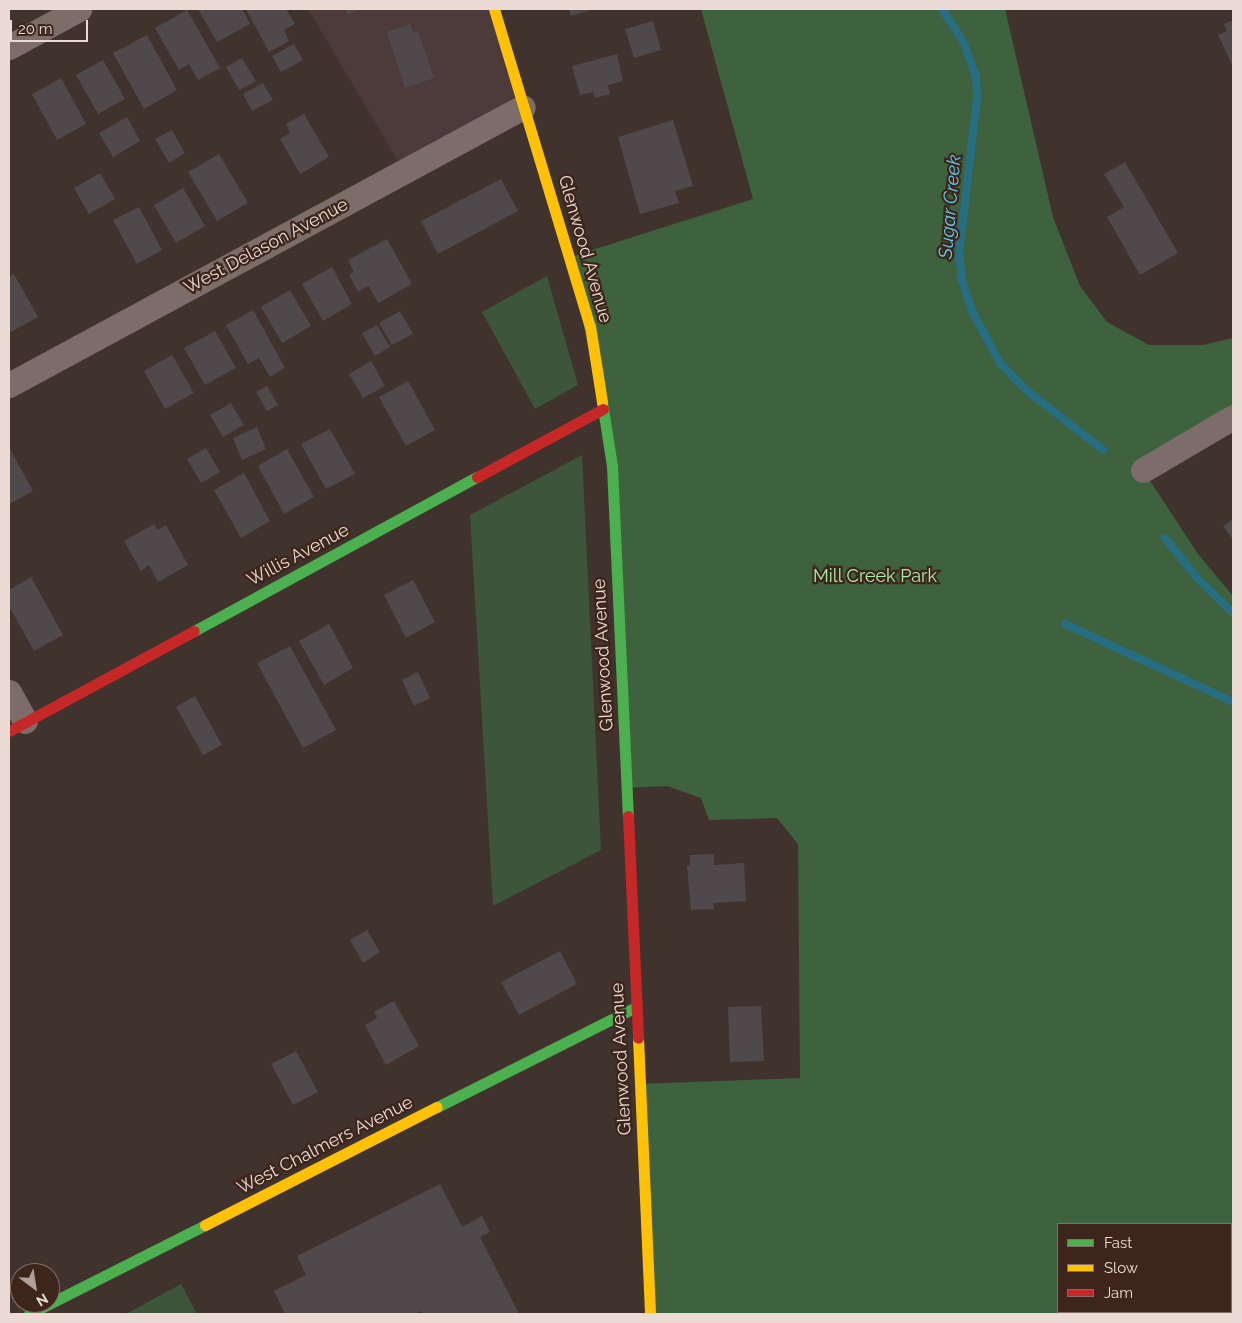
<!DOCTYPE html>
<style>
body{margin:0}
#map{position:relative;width:1242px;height:1323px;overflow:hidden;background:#40322d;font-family:Raleway,sans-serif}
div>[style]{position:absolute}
.commercial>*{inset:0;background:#4d3a3a}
.green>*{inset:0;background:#3c553b}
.forest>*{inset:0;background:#3d623d}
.stream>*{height:8px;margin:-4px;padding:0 4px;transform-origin:4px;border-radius:4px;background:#286e83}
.building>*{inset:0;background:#50494b}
.street>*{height:25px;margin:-12.5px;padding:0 12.5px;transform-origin:12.5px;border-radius:12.5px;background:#7c6d6b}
.fast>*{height:11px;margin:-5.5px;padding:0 5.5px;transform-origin:5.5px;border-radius:5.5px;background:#4caf50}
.slow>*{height:11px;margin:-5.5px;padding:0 5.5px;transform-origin:5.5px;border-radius:5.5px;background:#ffc107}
.jam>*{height:11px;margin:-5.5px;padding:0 5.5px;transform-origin:5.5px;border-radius:5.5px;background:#c62828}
span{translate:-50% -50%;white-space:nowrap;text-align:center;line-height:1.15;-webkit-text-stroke:4.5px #3d251b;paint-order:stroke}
.street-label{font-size:18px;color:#ebdbd4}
.park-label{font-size:18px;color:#a8eead}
.water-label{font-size:19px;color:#5fcef2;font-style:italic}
.frame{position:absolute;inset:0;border:10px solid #ebdbd4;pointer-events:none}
.legend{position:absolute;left:1057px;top:1223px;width:175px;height:90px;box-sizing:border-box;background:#3d251b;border:1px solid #836e65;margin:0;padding:6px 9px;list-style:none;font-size:15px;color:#ebdbd4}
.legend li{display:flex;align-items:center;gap:10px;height:25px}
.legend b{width:25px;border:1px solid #836e65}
.north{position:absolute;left:10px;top:1263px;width:50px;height:50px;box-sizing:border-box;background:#3d251b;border:1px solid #836e65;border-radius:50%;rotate:149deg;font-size:14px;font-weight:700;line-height:20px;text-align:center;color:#ebdbd4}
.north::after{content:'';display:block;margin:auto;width:18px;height:22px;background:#afa09a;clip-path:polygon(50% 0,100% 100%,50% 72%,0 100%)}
.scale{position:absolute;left:10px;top:20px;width:78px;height:22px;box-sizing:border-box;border:2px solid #ebdbd4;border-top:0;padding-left:6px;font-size:15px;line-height:18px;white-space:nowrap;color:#ebdbd4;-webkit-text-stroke:4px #3d251b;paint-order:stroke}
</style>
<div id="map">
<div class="commercial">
<i style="clip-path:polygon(308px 9px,494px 9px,523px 107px,404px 171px)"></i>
</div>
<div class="green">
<i style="clip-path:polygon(547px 276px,578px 385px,535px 409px,482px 312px)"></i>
<i style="clip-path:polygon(582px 455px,601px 850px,493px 906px,470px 515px)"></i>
<i style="clip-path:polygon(181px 1284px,197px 1314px,126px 1314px)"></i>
</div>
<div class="forest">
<i style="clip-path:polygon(evenodd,701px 9px,1005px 9px,1053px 217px,1080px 286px,1107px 322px,1149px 345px,1203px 345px,1233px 338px,1233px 417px,1143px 470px,1198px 554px,1233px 596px,1233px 1314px,650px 1314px,639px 1084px,800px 1078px,798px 844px,777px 818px,709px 820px,701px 798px,667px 786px,626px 788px,612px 466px,570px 257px,753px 199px,701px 9px,1058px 1224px,1231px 1224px,1231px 1312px,1058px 1312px,1058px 1224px)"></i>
</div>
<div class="stream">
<i style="left:942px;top:9px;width:38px;rotate:57deg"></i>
<i style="left:963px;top:41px;width:38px;rotate:70deg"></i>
<i style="left:976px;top:77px;width:20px;rotate:87deg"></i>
<i style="left:977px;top:97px;width:159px;rotate:96.5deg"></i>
<i style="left:959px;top:255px;width:25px;rotate:83deg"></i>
<i style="left:962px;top:280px;width:35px;rotate:72deg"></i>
<i style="left:973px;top:313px;width:57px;rotate:61.6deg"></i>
<i style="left:1000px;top:363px;width:36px;rotate:46deg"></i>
<i style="left:1025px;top:389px;width:99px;rotate:38deg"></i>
<i style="left:1165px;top:538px;width:53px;rotate:51.2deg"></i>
<i style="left:1198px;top:579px;width:49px;rotate:44.2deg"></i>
<i style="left:1065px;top:624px;width:185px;rotate:24.9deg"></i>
</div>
<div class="building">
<i style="clip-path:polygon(198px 9px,242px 9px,250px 24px,217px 42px)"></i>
<i style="clip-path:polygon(246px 9px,286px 9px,295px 24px,284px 30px,289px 41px,269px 52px)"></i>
<i style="clip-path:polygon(345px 9px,359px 9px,348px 15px)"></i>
<i style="clip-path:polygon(569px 9px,593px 9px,571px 16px)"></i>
<i style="clip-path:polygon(187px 10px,220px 68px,198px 80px,189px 64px,179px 70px,155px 28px)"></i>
<i style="clip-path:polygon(1233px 20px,1233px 67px,1218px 35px,1227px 31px,1224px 24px)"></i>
<i style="clip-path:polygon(653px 21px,661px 50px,634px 58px,625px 29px)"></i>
<i style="clip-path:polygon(410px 24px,413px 32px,418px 31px,434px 78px,405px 88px,387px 32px)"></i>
<i style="clip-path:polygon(147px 35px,177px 90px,144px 109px,113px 53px)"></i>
<i style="clip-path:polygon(294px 44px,303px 60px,281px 72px,272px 56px)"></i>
<i style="clip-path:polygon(617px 54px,623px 81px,608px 85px,610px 94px,595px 98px,593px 92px,580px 95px,572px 66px)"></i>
<i style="clip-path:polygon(242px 58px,256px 81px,239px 90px,226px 67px)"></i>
<i style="clip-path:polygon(103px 60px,125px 99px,98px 114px,76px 75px)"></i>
<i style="clip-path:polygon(61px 78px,86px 124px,57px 140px,32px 94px)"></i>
<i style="clip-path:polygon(263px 83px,273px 100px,252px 111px,243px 94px)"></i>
<i style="clip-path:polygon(304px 114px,329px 157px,300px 174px,280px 139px,290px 133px,286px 124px)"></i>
<i style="clip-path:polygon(127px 117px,140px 141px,113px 157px,99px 133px)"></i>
<i style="clip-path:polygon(673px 120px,693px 186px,675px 191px,679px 203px,640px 214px,618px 137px)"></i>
<i style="clip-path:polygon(172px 130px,185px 153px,169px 163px,155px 139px)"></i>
<i style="clip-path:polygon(219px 154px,248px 203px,217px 221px,188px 172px)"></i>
<i style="clip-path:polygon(1125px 162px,1178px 253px,1140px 275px,1107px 217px,1124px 207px,1104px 174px)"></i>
<i style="clip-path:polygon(100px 173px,115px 199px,89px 214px,74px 188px)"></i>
<i style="clip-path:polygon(501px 179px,518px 211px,438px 254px,421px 221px)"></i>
<i style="clip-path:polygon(183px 188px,205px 226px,176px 243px,154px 205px)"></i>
<i style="clip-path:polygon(139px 207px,162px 250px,137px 264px,113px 220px)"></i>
<i style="clip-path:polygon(387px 239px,412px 284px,378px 303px,369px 286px,358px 292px,349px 275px,354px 272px,348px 260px)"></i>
<i style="clip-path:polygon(332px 267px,352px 304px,323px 321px,302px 284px)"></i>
<i style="clip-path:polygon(14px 274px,38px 317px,9px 333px,9px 277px)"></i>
<i style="clip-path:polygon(290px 290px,311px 326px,282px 343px,261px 307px)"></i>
<i style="clip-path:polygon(253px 310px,285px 368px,270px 377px,259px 358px,248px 364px,226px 325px)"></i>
<i style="clip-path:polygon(400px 311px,413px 334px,392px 345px,379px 323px)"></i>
<i style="clip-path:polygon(377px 325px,390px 347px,375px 356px,362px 333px)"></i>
<i style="clip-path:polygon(215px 331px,236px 368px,205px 385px,184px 348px)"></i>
<i style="clip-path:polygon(172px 355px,194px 393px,165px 409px,144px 371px)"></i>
<i style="clip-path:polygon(371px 361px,385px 386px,363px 398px,349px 374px)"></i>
<i style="clip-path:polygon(408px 381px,435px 430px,406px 446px,379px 397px)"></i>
<i style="clip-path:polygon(267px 386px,278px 405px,267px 411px,256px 392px)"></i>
<i style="clip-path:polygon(231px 403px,244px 425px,223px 437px,210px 415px)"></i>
<i style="clip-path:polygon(257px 427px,266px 449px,242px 460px,233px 438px)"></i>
<i style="clip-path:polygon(330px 429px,355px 474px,326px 489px,301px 444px)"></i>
<i style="clip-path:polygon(9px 447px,33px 491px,9px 504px)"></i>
<i style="clip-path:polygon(206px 448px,220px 472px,201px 483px,187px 459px)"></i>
<i style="clip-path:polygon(287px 449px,314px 497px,284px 514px,258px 466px)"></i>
<i style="clip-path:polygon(244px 473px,270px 521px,241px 538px,214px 490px)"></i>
<i style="clip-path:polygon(1233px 519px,1233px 540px,1223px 526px)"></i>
<i style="clip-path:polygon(154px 524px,158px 530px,166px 525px,188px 565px,158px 582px,149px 565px,141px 571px,124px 541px)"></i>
<i style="clip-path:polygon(31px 577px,63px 635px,34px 651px,9px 606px,9px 590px)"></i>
<i style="clip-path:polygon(413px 580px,435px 622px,406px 638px,384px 595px)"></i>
<i style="clip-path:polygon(329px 624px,353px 668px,324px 685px,299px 641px)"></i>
<i style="clip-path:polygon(290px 646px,336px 730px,303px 748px,257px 663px)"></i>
<i style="clip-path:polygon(418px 672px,430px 698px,414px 706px,402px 680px)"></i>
<i style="clip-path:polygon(195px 696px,222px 745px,203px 755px,176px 707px)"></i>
<i style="clip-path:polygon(714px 854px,714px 865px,744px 863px,746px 901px,713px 903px,714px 909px,691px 910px,687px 866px,690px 866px,690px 855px)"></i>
<i style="clip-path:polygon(367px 930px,380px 952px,363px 963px,350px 940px)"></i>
<i style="clip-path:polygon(560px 951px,577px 984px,519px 1015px,501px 982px)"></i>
<i style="clip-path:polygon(394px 1001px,419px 1046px,386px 1065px,365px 1025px,377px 1018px,374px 1012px)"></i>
<i style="clip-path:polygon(761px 1006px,764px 1061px,730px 1062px,728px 1007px)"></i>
<i style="clip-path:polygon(296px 1051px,318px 1092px,293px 1105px,271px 1064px)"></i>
<i style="clip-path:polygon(440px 1184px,462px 1227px,482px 1216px,490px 1232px,480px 1237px,519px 1314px,422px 1314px,421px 1311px,414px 1314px,285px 1314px,274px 1291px,306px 1275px,297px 1256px)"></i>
</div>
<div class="street">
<i style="left:9px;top:47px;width:80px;rotate:-28.5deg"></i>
<i style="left:9px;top:385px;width:584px;rotate:-28.41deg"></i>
<i style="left:1143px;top:470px;width:104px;rotate:-30.5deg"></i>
<i style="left:9px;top:692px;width:33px;rotate:61deg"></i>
</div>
<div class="fast">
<i style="left:602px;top:402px;width:65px;rotate:81.1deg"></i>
<i style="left:612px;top:466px;width:350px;rotate:87.4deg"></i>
<i style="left:194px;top:631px;width:322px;rotate:-28.6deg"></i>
<i style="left:437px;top:1107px;width:223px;rotate:-26.7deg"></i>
<i style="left:29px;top:1314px;width:197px;rotate:-26.8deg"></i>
</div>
<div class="slow">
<i style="left:494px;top:9px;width:331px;rotate:73.2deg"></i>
<i style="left:590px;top:326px;width:77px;rotate:81deg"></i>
<i style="left:638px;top:1038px;width:276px;rotate:87.5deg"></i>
<i style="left:205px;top:1225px;width:260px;rotate:-27deg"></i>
</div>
<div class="jam">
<i style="left:477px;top:477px;width:143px;rotate:-28.4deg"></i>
<i style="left:9px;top:731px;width:210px;rotate:-28.4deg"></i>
<i style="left:628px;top:816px;width:222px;rotate:87.4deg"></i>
</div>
<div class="street-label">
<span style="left:266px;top:246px;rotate:-28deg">West Delason Avenue</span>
<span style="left:585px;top:249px;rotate:74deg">Glenwood Avenue</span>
<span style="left:298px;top:555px;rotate:-28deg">Willis Avenue</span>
<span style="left:603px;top:655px;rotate:-93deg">Glenwood Avenue</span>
<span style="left:621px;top:1059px;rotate:-93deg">Glenwood Avenue</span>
<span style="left:325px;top:1145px;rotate:-27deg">West Chalmers Avenue</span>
</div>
<div class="park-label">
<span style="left:875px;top:576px">Mill Creek Park</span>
</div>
<div class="water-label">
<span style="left:950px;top:207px;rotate:-85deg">Sugar Creek</span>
</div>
<div class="frame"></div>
<ul class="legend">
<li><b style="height:6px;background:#4caf50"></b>Fast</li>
<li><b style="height:6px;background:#ffc107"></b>Slow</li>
<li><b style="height:6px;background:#c62828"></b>Jam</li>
</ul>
<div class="north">N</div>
<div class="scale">20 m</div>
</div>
